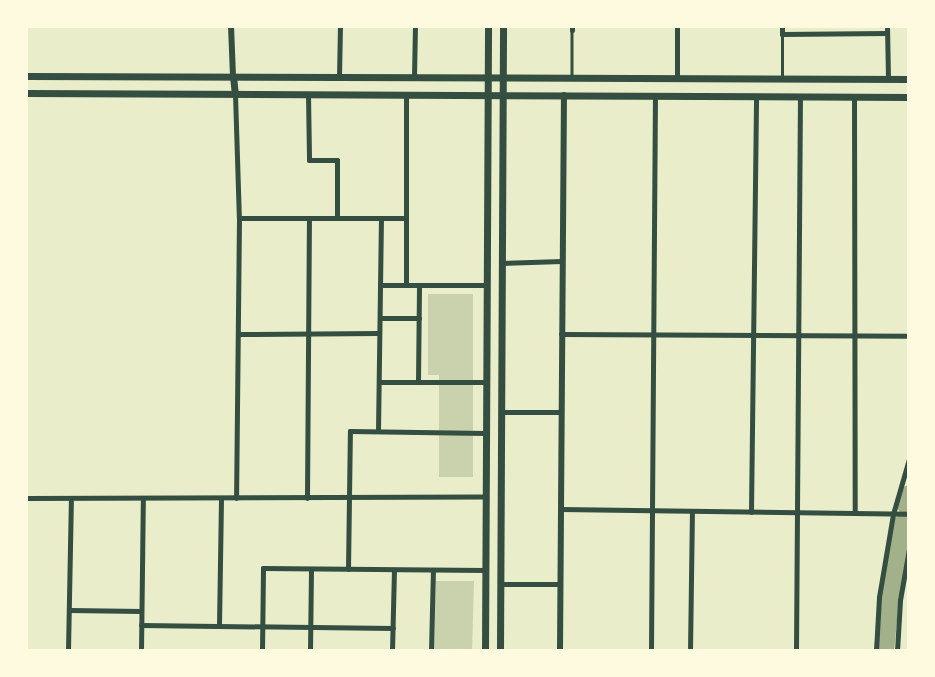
<!DOCTYPE html>
<style>
body{margin:0}
#map{position:relative;width:935px;height:677px;overflow:hidden;background:#e9edc9;font-family:Barlow,sans-serif}
div>[style]{position:absolute}
.green>*{inset:0;background:#cad2ad}
.river>*{height:20px;margin:-10px;padding:0 10px;transform-origin:10px;border-radius:10px;background:#a3b18a}
.service>*{height:2.5px;margin:-1.25px;padding:0 1.25px;transform-origin:1.25px;border-radius:1.25px;background:#344e41}
.minor>*{height:5px;margin:-2.5px;padding:0 2.5px;transform-origin:2.5px;border-radius:2.5px;background:#344e41}
.tertiary>*{height:6px;margin:-3px;padding:0 3px;transform-origin:3px;border-radius:3px;background:#344e41}
.secondary>*{height:7px;margin:-3.5px;padding:0 3.5px;transform-origin:3.5px;border-radius:3.5px;background:#344e41}
span{translate:-50% -50%;white-space:nowrap;text-align:center;line-height:1.15;-webkit-text-stroke:5px #fefae0;paint-order:stroke}
.frame{position:absolute;inset:0;border:28px solid #fefae0;pointer-events:none}
</style>
<div id="map">
<div class="green">
<i style="clip-path:polygon(428px 294px,473px 294px,473px 477px,439px 477px,439px 375px,428px 375px)"></i>
<i style="clip-path:polygon(436px 581px,474px 581px,472px 651px,434px 651px)"></i>
</div>
<div class="river">
<i style="left:906px;top:504px;width:9px;rotate:-72deg"></i>
<i style="left:884px;top:651px;width:51px;rotate:-84.4deg"></i>
<i style="left:889px;top:600px;width:77px;rotate:-79.6deg"></i>
</div>
<div class="service">
<i style="left:572px;top:30px;width:46px;rotate:90deg"></i>
<i style="left:782px;top:77px;width:42px;rotate:-90deg"></i>
</div>
<div class="minor">
<i style="left:572px;top:26px;width:4px;rotate:90deg"></i>
<i style="left:677px;top:26px;width:52px;rotate:90deg"></i>
<i style="left:782px;top:26px;width:8px;rotate:90deg"></i>
<i style="left:782px;top:34px;width:105px;rotate:-0.5deg"></i>
<i style="left:887px;top:26px;width:53px;rotate:88.9deg"></i>
<i style="left:339px;top:77px;width:51px;rotate:-88.9deg"></i>
<i style="left:414px;top:77px;width:51px;rotate:-88.9deg"></i>
<i style="left:235px;top:94px;width:124px;rotate:88.2deg"></i>
<i style="left:239px;top:218px;width:280px;rotate:90.6deg"></i>
<i style="left:308px;top:94px;width:66px;rotate:89.1deg"></i>
<i style="left:309px;top:160px;width:28px"></i>
<i style="left:337px;top:160px;width:58px;rotate:90deg"></i>
<i style="left:854px;top:96px;width:417px;rotate:89.9deg"></i>
<i style="left:239px;top:218px;width:167px"></i>
<i style="left:501px;top:263px;width:61px;rotate:-1.9deg"></i>
<i style="left:380px;top:285px;width:106px"></i>
<i style="left:406px;top:285px;width:191px;rotate:-90deg"></i>
<i style="left:380px;top:318px;width:39px"></i>
<i style="left:238px;top:334px;width:141px;rotate:-0.4deg"></i>
<i style="left:561px;top:334px;width:348px;rotate:0.3deg"></i>
<i style="left:379px;top:382px;width:107px"></i>
<i style="left:418px;top:382px;width:97px;rotate:-89.4deg"></i>
<i style="left:501px;top:412px;width:60px"></i>
<i style="left:378px;top:431px;width:213px;rotate:-89.2deg"></i>
<i style="left:26px;top:498px;width:460px;rotate:-0.2deg"></i>
<i style="left:307px;top:498px;width:280px;rotate:-89.6deg"></i>
<i style="left:560px;top:509px;width:349px;rotate:0.8deg"></i>
<i style="left:751px;top:512px;width:416px;rotate:-89.3deg"></i>
<i style="left:348px;top:569px;width:138px;rotate:-89.2deg"></i>
<i style="left:350px;top:431px;width:136px;rotate:0.8deg"></i>
<i style="left:500px;top:584px;width:60px"></i>
<i style="left:69px;top:610px;width:72px;rotate:0.8deg"></i>
<i style="left:141px;top:625px;width:252px;rotate:0.7deg"></i>
<i style="left:219px;top:626px;width:128px;rotate:-89.1deg"></i>
<i style="left:68px;top:651px;width:153px;rotate:-88.9deg"></i>
<i style="left:141px;top:651px;width:153px;rotate:-89.3deg"></i>
<i style="left:262px;top:651px;width:83px;rotate:-89.3deg"></i>
<i style="left:263px;top:568px;width:222px;rotate:0.5deg"></i>
<i style="left:310px;top:651px;width:82px;rotate:-89.3deg"></i>
<i style="left:392px;top:651px;width:81px;rotate:-88.6deg"></i>
<i style="left:431px;top:651px;width:81px;rotate:-88.6deg"></i>
<i style="left:651px;top:651px;width:555px;rotate:-89.59deg"></i>
<i style="left:690px;top:651px;width:140px;rotate:-89.2deg"></i>
<i style="left:796px;top:651px;width:555px;rotate:-89.59deg"></i>
<i style="left:876px;top:651px;width:54px;rotate:-86.8deg"></i>
<i style="left:879px;top:597px;width:84px;rotate:-80.4deg"></i>
<i style="left:893px;top:514px;width:57px;rotate:-73.8deg"></i>
<i style="left:897px;top:651px;width:51px;rotate:-86.6deg"></i>
<i style="left:900px;top:600px;width:52px;rotate:-80deg"></i>
</div>
<div class="tertiary">
<i style="left:231px;top:26px;width:50px;rotate:87.7deg"></i>
<i style="left:560px;top:651px;width:556px;rotate:-89.59deg"></i>
</div>
<div class="secondary">
<i style="left:26px;top:76px;width:883px;rotate:0.19deg"></i>
<i style="left:233px;top:76px;width:18px;rotate:84deg"></i>
<i style="left:26px;top:93px;width:883px;rotate:0.26deg"></i>
<i style="left:485px;top:651px;width:625px;rotate:-89.72deg"></i>
<i style="left:500px;top:651px;width:625px;rotate:-89.72deg"></i>
</div>
<div class="frame"></div>
</div>
